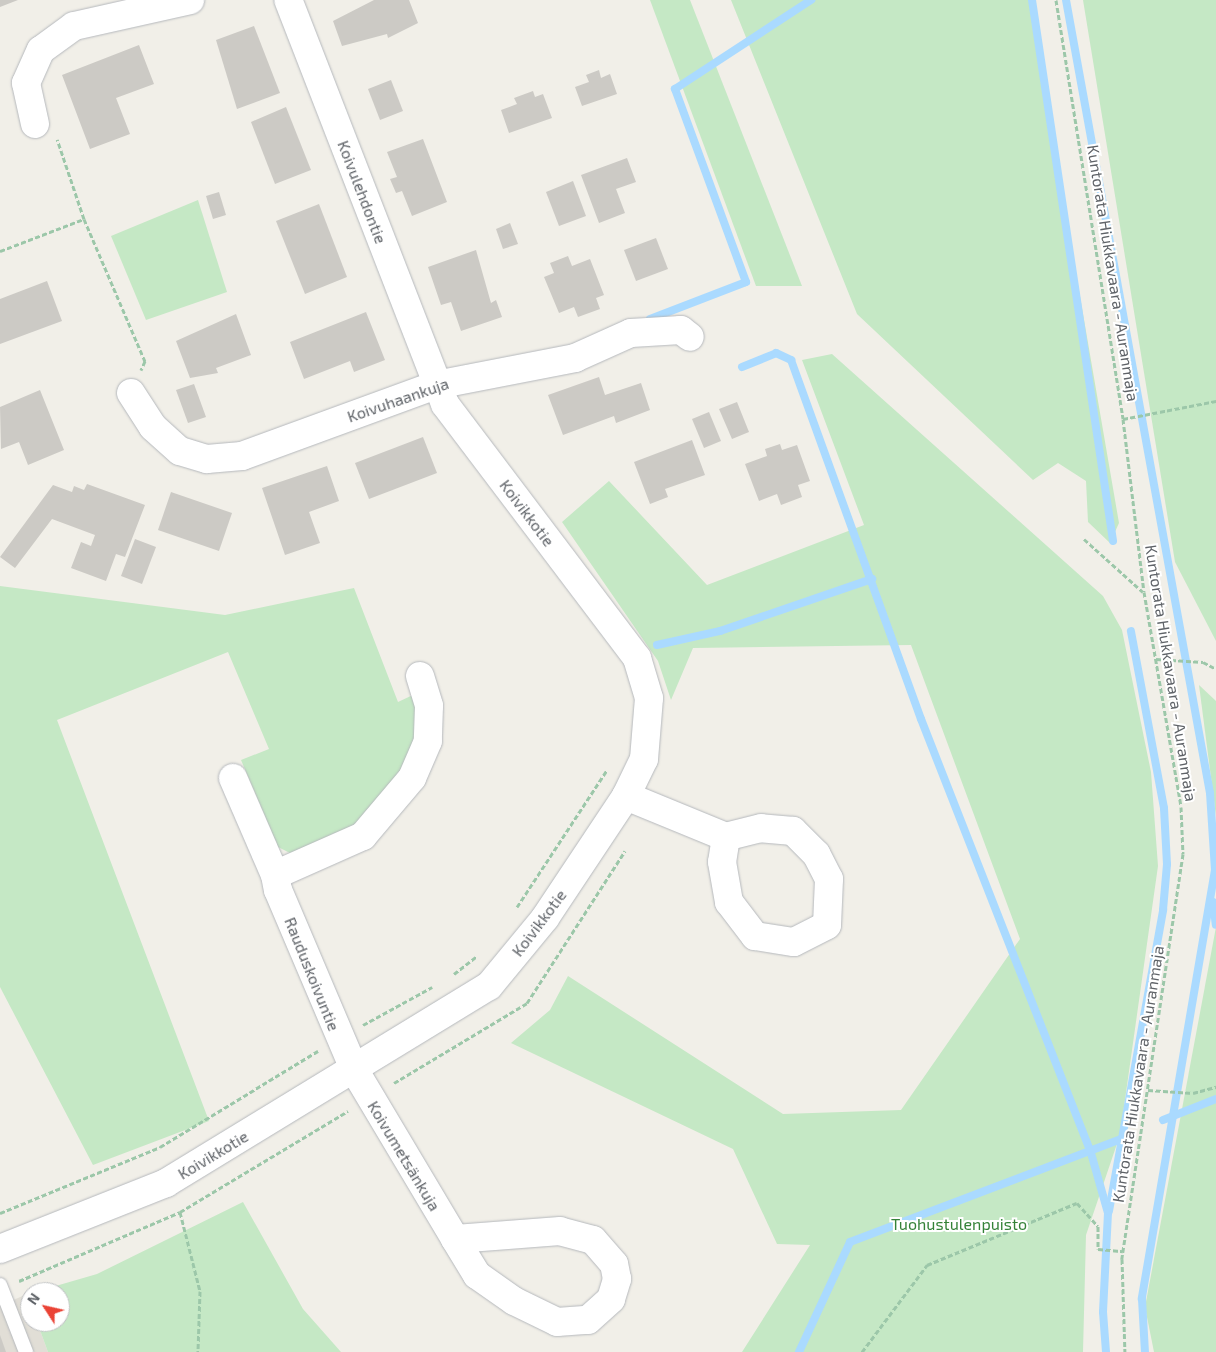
<!DOCTYPE html>
<meta charset="utf-8">
<style>
body{margin:0}
#map{position:relative;width:1216px;height:1352px;overflow:hidden;background:#f1efe8;font-family:"Exo 2",sans-serif}
div>[style]{position:absolute}
.education>*{inset:0;background:#e1ded6}
.green>*{inset:0;background:#c5e8c5}
.stream>*{height:8px;margin:-4px;padding:0 4px;transform-origin:4px;border-radius:4px;background:#aadaff}
.building>*{inset:0;background:#cccac5}
.path>*{height:3px;margin-top:-1.5px;transform-origin:0;background:repeating-linear-gradient(90deg,#9cc7a9 0 5px,transparent 0 7.5px)}
.roads{filter:drop-shadow(0 0 1px #b5b8bc) drop-shadow(0 0 1px #b5b8bc)}
.service>*{height:14px;margin:-7px;padding:0 7px;transform-origin:7px;border-radius:7px;background:#fff}
.minor>*{height:28px;margin:-14px;padding:0 14px;transform-origin:14px;border-radius:14px;background:#fff}
span{translate:-50% -50%;white-space:nowrap;text-align:center;line-height:1.15;-webkit-text-stroke:4px #fff;paint-order:stroke}
.street-label{font-size:16px;color:#5f6368}
.park-label{font-size:16px;color:#348238}
.north{position:absolute;left:20px;top:1282px;width:50px;height:50px;box-sizing:border-box;background:#fff;border:1px solid #bfc1c3;border-radius:50%;rotate:305deg;font-size:14px;font-weight:700;line-height:20px;text-align:center;color:#5f6368}
.north::after{content:'';display:block;margin:auto;width:18px;height:22px;background:#ea4335;clip-path:polygon(50% 0,100% 100%,50% 72%,0 100%)}
</style>
<div id="map">
<div class="education">
<i style="clip-path:polygon(27px 1294px,30px 1322px,37px 1322px,48px 1352px,0 1352px,0 1306px)"></i>
</div>
<div class="green">
<i style="clip-path:polygon(650px 0,690px 0,802px 286px,756px 286px)"></i>
<i style="clip-path:polygon(731px 0,1029px 0,1119px 523px,1110px 543px,1088px 522px,1086px 481px,1058px 463px,1033px 480px,857px 314px)"></i>
<i style="clip-path:polygon(1083px 0,1216px 0,1216px 641px,1175px 562px)"></i>
<i style="clip-path:polygon(198px 200px,227px 292px,146px 320px,111px 236px)"></i>
<i style="clip-path:polygon(832px 354px,1103px 596px,1122px 630px,1151px 772px,1158px 866px,1120px 1135px,1086px 1235px,1083px 1352px,742px 1352px,810px 1245px,777px 1244px,733px 1149px,511px 1043px,550px 1010px,568px 976px,783px 1114px,901px 1110px,1020px 939px,911px 645px,693px 648px,671px 700px,658px 661px,562px 522px,609px 481px,707px 585px,864px 525px,802px 360px)"></i>
<i style="clip-path:polygon(0 586px,225px 615px,354px 588px,398px 702px,415px 694px,419px 738px,402px 773px,358px 829px,294px 855px,278px 847px,241px 760px,269px 749px,228px 652px,57px 720px,209px 1121px,93px 1165px,0 987px)"></i>
<i style="clip-path:polygon(1199px 685px,1216px 701px,1216px 816px)"></i>
<i style="clip-path:polygon(1216px 927px,1216px 1352px,1154px 1352px,1145px 1307px)"></i>
<i style="clip-path:polygon(243px 1202px,303px 1309px,341px 1352px,48px 1352px,37px 1322px,60px 1322px,60px 1292px,35px 1292px,97px 1274px)"></i>
</div>
<div class="stream">
<i style="left:1032px;top:0;width:547px;rotate:81.48deg"></i>
<i style="left:1066px;top:0;width:806px;rotate:79.71deg"></i>
<i style="left:1210px;top:793px;width:77px;rotate:86.3deg"></i>
<i style="left:1215px;top:870px;width:435px;rotate:99.7deg"></i>
<i style="left:1142px;top:1299px;width:53px;rotate:86.8deg"></i>
<i style="left:650px;top:319px;width:103px;rotate:-21.1deg"></i>
<i style="left:746px;top:282px;width:206px;rotate:-110.2deg"></i>
<i style="left:675px;top:89px;width:163px;rotate:-33.2deg"></i>
<i style="left:742px;top:367px;width:37px;rotate:-22deg"></i>
<i style="left:776px;top:353px;width:17px;rotate:25deg"></i>
<i style="left:791px;top:360px;width:382px;rotate:70.1deg"></i>
<i style="left:921px;top:719px;width:466px;rotate:68.6deg"></i>
<i style="left:1091px;top:1153px;width:62px;rotate:74.2deg"></i>
<i style="left:1108px;top:1213px;width:99px;rotate:92.9deg"></i>
<i style="left:1103px;top:1312px;width:40px;rotate:85.7deg"></i>
<i style="left:657px;top:645px;width:65px;rotate:-12.5deg"></i>
<i style="left:720px;top:631px;width:161px;rotate:-18.9deg"></i>
<i style="left:1213px;top:902px;width:23px;rotate:83deg"></i>
<i style="left:1163px;top:1120px;width:57px;rotate:-21.6deg"></i>
<i style="left:1109px;top:1211px;width:306px;rotate:-79.8deg"></i>
<i style="left:1163px;top:910px;width:46px;rotate:-85deg"></i>
<i style="left:1167px;top:864px;width:56px;rotate:-93.1deg"></i>
<i style="left:1164px;top:808px;width:180px;rotate:-100.6deg"></i>
<i style="left:799px;top:1352px;width:121px;rotate:-65.1deg"></i>
<i style="left:850px;top:1242px;width:290px;rotate:-20.8deg"></i>
</div>
<div class="building">
<i style="clip-path:polygon(0 0,18px 0,0 7px)"></i>
<i style="clip-path:polygon(374px 0,409px 0,418px 23px,388px 38px,387px 34px,342px 46px,333px 21px)"></i>
<i style="clip-path:polygon(254px 26px,280px 93px,237px 109px,216px 40px)"></i>
<i style="clip-path:polygon(139px 45px,154px 84px,116px 98px,130px 134px,90px 149px,62px 75px)"></i>
<i style="clip-path:polygon(599px 70px,601px 78px,610px 74px,617px 94px,582px 106px,575px 87px,589px 82px,586px 75px)"></i>
<i style="clip-path:polygon(391px 80px,403px 111px,380px 120px,368px 89px)"></i>
<i style="clip-path:polygon(533px 91px,535px 97px,543px 94px,552px 118px,509px 133px,501px 110px,517px 104px,514px 98px)"></i>
<i style="clip-path:polygon(286px 107px,311px 170px,275px 184px,251px 122px)"></i>
<i style="clip-path:polygon(423px 139px,447px 202px,412px 216px,402px 191px,396px 193px,390px 179px,397px 177px,387px 152px)"></i>
<i style="clip-path:polygon(627px 158px,636px 182px,616px 189px,625px 213px,599px 223px,581px 175px)"></i>
<i style="clip-path:polygon(573px 181px,586px 216px,559px 226px,546px 192px)"></i>
<i style="clip-path:polygon(219px 192px,226px 215px,213px 219px,206px 196px)"></i>
<i style="clip-path:polygon(319px 204px,347px 277px,305px 294px,276px 221px)"></i>
<i style="clip-path:polygon(510px 223px,518px 244px,503px 249px,496px 229px)"></i>
<i style="clip-path:polygon(656px 238px,668px 269px,636px 281px,624px 250px)"></i>
<i style="clip-path:polygon(476px 250px,491px 303px,496px 300px,502px 317px,461px 331px,451px 302px,441px 305px,428px 267px)"></i>
<i style="clip-path:polygon(568px 256px,572px 266px,590px 259px,604px 295px,596px 298px,600px 309px,578px 317px,574px 307px,559px 313px,544px 277px,554px 273px,550px 263px)"></i>
<i style="clip-path:polygon(47px 281px,62px 321px,0 344px,0 299px)"></i>
<i style="clip-path:polygon(366px 312px,385px 360px,354px 372px,350px 361px,304px 379px,290px 342px)"></i>
<i style="clip-path:polygon(236px 314px,251px 355px,216px 368px,218px 373px,190px 378px,176px 341px)"></i>
<i style="clip-path:polygon(599px 377px,605px 395px,641px 383px,650px 410px,616px 423px,614px 416px,563px 435px,548px 395px)"></i>
<i style="clip-path:polygon(194px 384px,206px 417px,188px 423px,176px 390px)"></i>
<i style="clip-path:polygon(40px 390px,64px 450px,28px 465px,19px 442px,1px 449px,0 407px)"></i>
<i style="clip-path:polygon(737px 402px,749px 432px,732px 439px,719px 409px)"></i>
<i style="clip-path:polygon(709px 412px,721px 441px,704px 448px,692px 419px)"></i>
<i style="clip-path:polygon(423px 437px,437px 473px,369px 499px,355px 463px)"></i>
<i style="clip-path:polygon(692px 440px,705px 475px,665px 489px,668px 497px,650px 504px,634px 462px)"></i>
<i style="clip-path:polygon(780px 444px,782px 450px,797px 445px,810px 481px,798px 485px,802px 497px,781px 505px,777px 494px,759px 501px,745px 464px,767px 456px,765px 449px)"></i>
<i style="clip-path:polygon(327px 466px,339px 501px,309px 512px,320px 543px,285px 555px,262px 488px)"></i>
<i style="clip-path:polygon(87px 484px,145px 505px,125px 557px,116px 554px,106px 581px,71px 568px,81px 542px,91px 546px,95px 535px,52px 519px,15px 568px,0 557px,53px 485px,72px 492px,74px 486px,84px 490px)"></i>
<i style="clip-path:polygon(171px 492px,232px 513px,219px 551px,158px 530px)"></i>
<i style="clip-path:polygon(135px 539px,156px 547px,142px 584px,121px 576px)"></i>
<i style="clip-path:polygon(0 1335px,6px 1352px,0 1352px)"></i>
</div>
<div class="path">
<i style="left:1056px;top:0;width:424px;rotate:80.9deg"></i>
<i style="left:1123px;top:419px;width:174px;rotate:83.1deg"></i>
<i style="left:1144px;top:592px;width:218px;rotate:80.2deg"></i>
<i style="left:1181px;top:807px;width:47px;rotate:87.6deg"></i>
<i style="left:1183px;top:854px;width:410px;rotate:98.6deg"></i>
<i style="left:1122px;top:1259px;width:93px;rotate:88.2deg"></i>
<i style="left:84px;top:219px;width:155px;rotate:66.8deg"></i>
<i style="left:145px;top:361px;width:10px;rotate:114deg"></i>
<i style="left:0;top:251px;width:90px;rotate:-20.9deg"></i>
<i style="left:84px;top:219px;width:84px;rotate:-108.6deg"></i>
<i style="left:1123px;top:419px;width:95px;rotate:-11deg"></i>
<i style="left:1084px;top:539px;width:79px;rotate:41.9deg"></i>
<i style="left:1156px;top:659px;width:47px;rotate:3.7deg"></i>
<i style="left:1203px;top:662px;width:15px;rotate:28deg"></i>
<i style="left:517px;top:907px;width:164px;rotate:-56.7deg"></i>
<i style="left:454px;top:974px;width:29px;rotate:-38deg"></i>
<i style="left:363px;top:1025px;width:79px;rotate:-28.8deg"></i>
<i style="left:394px;top:1083px;width:155px;rotate:-31deg"></i>
<i style="left:527px;top:1003px;width:181px;rotate:-57.2deg"></i>
<i style="left:1148px;top:1090px;width:45px;rotate:3.8deg"></i>
<i style="left:1193px;top:1093px;width:24px;rotate:-15deg"></i>
<i style="left:180px;top:1212px;width:81px;rotate:75.8deg"></i>
<i style="left:200px;top:1291px;width:61px;rotate:91.9deg"></i>
<i style="left:0;top:1213px;width:173px;rotate:-22.4deg"></i>
<i style="left:160px;top:1147px;width:185px;rotate:-31.3deg"></i>
<i style="left:19px;top:1281px;width:175px;rotate:-23.2deg"></i>
<i style="left:180px;top:1212px;width:196px;rotate:-31deg"></i>
<i style="left:862px;top:1352px;width:109px;rotate:-53.2deg"></i>
<i style="left:927px;top:1265px;width:162px;rotate:-22.5deg"></i>
<i style="left:1077px;top:1203px;width:31px;rotate:48deg"></i>
<i style="left:1098px;top:1226px;width:23px;rotate:90deg"></i>
<i style="left:1098px;top:1249px;width:25px;rotate:5deg"></i>
</div>
<div class="roads">
<div class="service">
<i style="left:0;top:1285px;width:72px;rotate:68.8deg"></i>
</div>
<div class="minor">
<i style="left:35px;top:124px;width:42px;rotate:-102.4deg"></i>
<i style="left:26px;top:83px;width:36px;rotate:-66deg"></i>
<i style="left:41px;top:50px;width:41px;rotate:-36deg"></i>
<i style="left:74px;top:26px;width:119px;rotate:-12.6deg"></i>
<i style="left:131px;top:393px;width:40px;rotate:57.1deg"></i>
<i style="left:153px;top:427px;width:36px;rotate:42deg"></i>
<i style="left:180px;top:451px;width:28px;rotate:17deg"></i>
<i style="left:207px;top:459px;width:35px;rotate:-5deg"></i>
<i style="left:242px;top:456px;width:207px;rotate:-20.1deg"></i>
<i style="left:436px;top:385px;width:142px;rotate:-11deg"></i>
<i style="left:575px;top:358px;width:61px;rotate:-24.1deg"></i>
<i style="left:631px;top:333px;width:50px;rotate:-3.4deg"></i>
<i style="left:681px;top:330px;width:11px;rotate:38deg"></i>
<i style="left:420px;top:676px;width:31px;rotate:73deg"></i>
<i style="left:429px;top:706px;width:35px;rotate:92deg"></i>
<i style="left:428px;top:741px;width:40px;rotate:113.4deg"></i>
<i style="left:412px;top:778px;width:76px;rotate:130.2deg"></i>
<i style="left:363px;top:836px;width:96px;rotate:156.1deg"></i>
<i style="left:275px;top:875px;width:15px;rotate:79deg"></i>
<i style="left:278px;top:890px;width:197px;rotate:67deg"></i>
<i style="left:355px;top:1071px;width:196px;rotate:59.2deg"></i>
<i style="left:455px;top:1239px;width:42px;rotate:58.6deg"></i>
<i style="left:477px;top:1275px;width:45px;rotate:35.1deg"></i>
<i style="left:514px;top:1301px;width:48px;rotate:26deg"></i>
<i style="left:557px;top:1322px;width:31px;rotate:-4deg"></i>
<i style="left:588px;top:1320px;width:31px;rotate:-42deg"></i>
<i style="left:611px;top:1299px;width:21px;rotate:-73deg"></i>
<i style="left:617px;top:1279px;width:15px;rotate:-101deg"></i>
<i style="left:614px;top:1264px;width:32px;rotate:-131deg"></i>
<i style="left:593px;top:1240px;width:34px;rotate:-165deg"></i>
<i style="left:560px;top:1231px;width:105px;rotate:175.6deg"></i>
<i style="left:233px;top:778px;width:106px;rotate:66.6deg"></i>
<i style="left:626px;top:796px;width:108px;rotate:22.3deg"></i>
<i style="left:726px;top:837px;width:25px;rotate:99deg"></i>
<i style="left:722px;top:862px;width:41px;rotate:80.1deg"></i>
<i style="left:729px;top:902px;width:43px;rotate:52.6deg"></i>
<i style="left:755px;top:936px;width:39px;rotate:9deg"></i>
<i style="left:794px;top:942px;width:37px;rotate:-27deg"></i>
<i style="left:827px;top:925px;width:46px;rotate:-87.5deg"></i>
<i style="left:829px;top:879px;width:28px;rotate:-117deg"></i>
<i style="left:816px;top:854px;width:33px;rotate:-135deg"></i>
<i style="left:793px;top:831px;width:32px;rotate:-175deg"></i>
<i style="left:761px;top:828px;width:36px;rotate:166deg"></i>
<i style="left:0;top:1249px;width:179px;rotate:-21.7deg"></i>
<i style="left:166px;top:1183px;width:378px;rotate:-31.4deg"></i>
<i style="left:489px;top:986px;width:88px;rotate:-50.5deg"></i>
<i style="left:545px;top:918px;width:146px;rotate:-56.4deg"></i>
<i style="left:626px;top:796px;width:41px;rotate:-64.1deg"></i>
<i style="left:644px;top:759px;width:61px;rotate:-85.3deg"></i>
<i style="left:649px;top:698px;width:42px;rotate:-106.7deg"></i>
<i style="left:637px;top:658px;width:318px;rotate:-127.1deg"></i>
<i style="left:445px;top:404px;width:433px;rotate:-111.2deg"></i>
</div>
</div>
<div class="street-label">
<span style="left:362px;top:192px;rotate:69deg">Koivulehdontie</span>
<span style="left:1113px;top:273px;rotate:81deg">Kuntorata Hiukkavaara - Auranmaja</span>
<span style="left:398px;top:400px;rotate:-19deg">Koivuhaankuja</span>
<span style="left:527px;top:513px;rotate:53deg">Koivikkotie</span>
<span style="left:1171px;top:673px;rotate:81deg">Kuntorata Hiukkavaara - Auranmaja</span>
<span style="left:539px;top:923px;rotate:-53deg">Koivikkotie</span>
<span style="left:312px;top:974px;rotate:68deg">Rauduskoivuntie</span>
<span style="left:1138px;top:1074px;rotate:-81deg">Kuntorata Hiukkavaara - Auranmaja</span>
<span style="left:213px;top:1155px;rotate:-31deg">Koivikkotie</span>
<span style="left:404px;top:1156px;rotate:59deg">Koivumetsänkuja</span>
</div>
<div class="park-label">
<span style="left:959px;top:1224px">Tuohustulenpuisto</span>
</div>
<div class="north">N</div>
</div>
